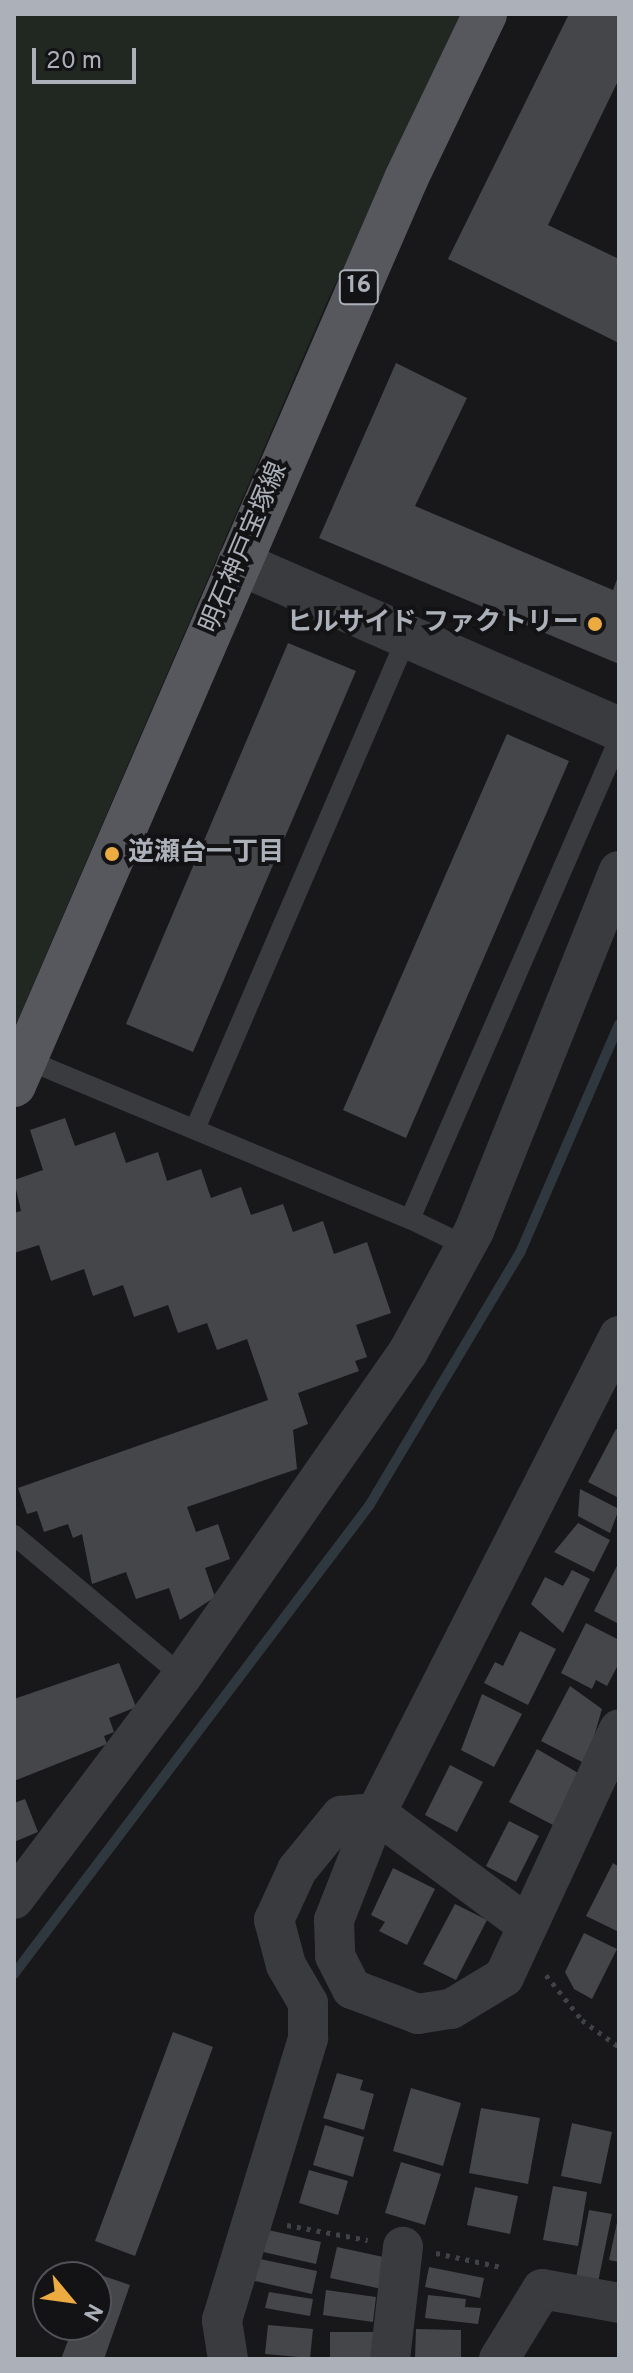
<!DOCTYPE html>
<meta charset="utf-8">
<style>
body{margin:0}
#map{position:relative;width:633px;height:2373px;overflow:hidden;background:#18181a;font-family:Overpass,"Noto Sans JP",sans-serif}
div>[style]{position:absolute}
.green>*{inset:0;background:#202821}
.stream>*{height:10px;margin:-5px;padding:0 5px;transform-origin:5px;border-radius:5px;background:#2f383e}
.building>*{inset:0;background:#45464a}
.path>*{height:5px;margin-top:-2.5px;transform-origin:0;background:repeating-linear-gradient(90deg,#3f4246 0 4px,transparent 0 10px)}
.service>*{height:20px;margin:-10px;padding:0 10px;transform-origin:10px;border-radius:10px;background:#393b3f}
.minor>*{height:40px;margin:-20px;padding:0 20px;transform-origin:20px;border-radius:20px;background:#393b3f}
.tertiary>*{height:44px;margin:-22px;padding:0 22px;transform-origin:22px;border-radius:22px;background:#393b3f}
.primary>*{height:44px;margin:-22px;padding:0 22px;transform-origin:22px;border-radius:22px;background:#56585e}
.dots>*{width:22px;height:22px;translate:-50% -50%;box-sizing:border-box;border:4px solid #131315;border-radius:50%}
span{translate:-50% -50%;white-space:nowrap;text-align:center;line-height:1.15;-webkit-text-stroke:8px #131315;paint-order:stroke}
.shield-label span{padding:2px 6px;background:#131315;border:2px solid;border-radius:6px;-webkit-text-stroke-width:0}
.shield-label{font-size:24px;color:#abb0b9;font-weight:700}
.street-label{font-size:26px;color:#abb0b9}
.poi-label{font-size:26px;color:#abb0b9;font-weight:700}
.right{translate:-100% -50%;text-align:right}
.left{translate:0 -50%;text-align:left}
.frame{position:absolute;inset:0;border:16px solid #abb0b9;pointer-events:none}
.north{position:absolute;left:32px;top:2261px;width:80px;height:80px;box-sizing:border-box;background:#131315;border:2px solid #505257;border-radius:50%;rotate:119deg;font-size:22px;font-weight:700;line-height:32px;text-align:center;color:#abb0b9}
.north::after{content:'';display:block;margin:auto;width:28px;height:36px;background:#ebab40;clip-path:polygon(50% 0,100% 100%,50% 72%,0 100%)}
.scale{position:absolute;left:32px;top:48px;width:104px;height:36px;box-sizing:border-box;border:4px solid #abb0b9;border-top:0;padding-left:10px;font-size:24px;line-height:28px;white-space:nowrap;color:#abb0b9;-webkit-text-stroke:6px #131315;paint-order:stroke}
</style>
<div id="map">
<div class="green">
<i style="clip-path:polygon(14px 14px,466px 14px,330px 295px,14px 1029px)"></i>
</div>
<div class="stream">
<i style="left:14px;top:1974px;width:587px;rotate:-52.82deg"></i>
<i style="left:369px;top:1506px;width:295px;rotate:-59.2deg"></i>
<i style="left:520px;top:1253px;width:249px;rotate:-66.6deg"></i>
</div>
<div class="building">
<i style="clip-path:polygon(569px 14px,619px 14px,619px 79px,548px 225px,619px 259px,619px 343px,448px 259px)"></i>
<i style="clip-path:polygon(396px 363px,467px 398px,415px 506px,613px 590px,619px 574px,619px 664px,319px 538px)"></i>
<i style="clip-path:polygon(288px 643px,356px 671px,193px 1052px,126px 1024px)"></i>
<i style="clip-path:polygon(507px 734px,569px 761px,406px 1138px,343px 1110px)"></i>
<i style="clip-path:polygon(65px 1118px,75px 1146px,115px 1132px,126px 1163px,158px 1152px,167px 1181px,201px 1169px,211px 1198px,241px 1187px,251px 1215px,283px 1204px,293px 1232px,323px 1221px,334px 1254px,367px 1242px,391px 1313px,356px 1325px,367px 1357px,355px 1361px,359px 1371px,298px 1393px,308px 1424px,293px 1430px,297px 1469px,187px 1507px,196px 1532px,218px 1524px,230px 1559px,205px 1568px,215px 1597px,180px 1620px,169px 1588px,136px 1599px,126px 1572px,92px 1584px,82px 1534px,73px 1538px,68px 1524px,44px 1532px,37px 1511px,27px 1514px,18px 1488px,268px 1400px,247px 1339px,217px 1350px,207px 1323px,178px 1333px,168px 1305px,134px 1317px,123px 1285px,93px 1296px,84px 1269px,51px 1281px,39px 1245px,14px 1253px,14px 1213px,21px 1211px,14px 1180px,43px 1170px,30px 1130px)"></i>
<i style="clip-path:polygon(616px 1429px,619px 1431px,619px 1498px,588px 1482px)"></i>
<i style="clip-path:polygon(580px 1489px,619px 1509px,610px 1533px,578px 1516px)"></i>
<i style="clip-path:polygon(578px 1523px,610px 1540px,594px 1572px,554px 1552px)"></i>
<i style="clip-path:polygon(619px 1562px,619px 1624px,594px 1611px)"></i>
<i style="clip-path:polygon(572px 1570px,590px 1579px,563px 1633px,531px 1604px,545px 1577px,563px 1586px)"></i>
<i style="clip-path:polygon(586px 1623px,619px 1640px,619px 1663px,607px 1686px,596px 1680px,592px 1689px,561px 1673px)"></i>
<i style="clip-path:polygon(520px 1631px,556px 1649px,528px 1705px,484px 1683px,495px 1662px,503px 1666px)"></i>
<i style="clip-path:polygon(119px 1663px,136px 1707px,109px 1718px,114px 1732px,104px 1736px,107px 1744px,14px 1781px,14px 1699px)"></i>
<i style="clip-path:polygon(570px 1686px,602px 1709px,586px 1764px,541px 1741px)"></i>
<i style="clip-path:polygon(482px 1694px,522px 1714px,494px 1767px,461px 1750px)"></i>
<i style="clip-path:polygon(537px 1749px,580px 1774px,553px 1825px,509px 1802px)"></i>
<i style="clip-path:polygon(450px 1765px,483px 1782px,457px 1832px,425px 1815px)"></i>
<i style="clip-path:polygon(25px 1799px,38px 1832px,14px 1842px,14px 1803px)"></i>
<i style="clip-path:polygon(509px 1821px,539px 1836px,516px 1882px,486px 1866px)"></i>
<i style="clip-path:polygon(613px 1863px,619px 1867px,619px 1932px,586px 1916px)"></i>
<i style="clip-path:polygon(393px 1868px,435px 1889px,407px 1945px,379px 1931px,385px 1922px,371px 1915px)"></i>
<i style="clip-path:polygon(455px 1904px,487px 1920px,456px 1980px,423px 1964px)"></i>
<i style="clip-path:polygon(584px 1933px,617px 1949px,592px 1999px,574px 1989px,565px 1972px)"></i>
<i style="clip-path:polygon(173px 2032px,213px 2047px,135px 2256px,95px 2241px)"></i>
<i style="clip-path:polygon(337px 2073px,363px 2080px,360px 2090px,374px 2094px,364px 2130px,323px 2118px)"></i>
<i style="clip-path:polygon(411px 2088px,461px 2103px,443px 2166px,393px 2151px)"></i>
<i style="clip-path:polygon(481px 2108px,540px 2118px,528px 2184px,469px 2173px)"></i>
<i style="clip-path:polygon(572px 2123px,612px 2132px,601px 2184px,561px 2176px)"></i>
<i style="clip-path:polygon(325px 2125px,364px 2137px,353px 2177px,313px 2165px)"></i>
<i style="clip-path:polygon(401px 2162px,441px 2174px,425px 2225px,385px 2213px)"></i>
<i style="clip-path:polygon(309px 2170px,348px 2181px,338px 2215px,299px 2203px)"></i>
<i style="clip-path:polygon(553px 2186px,587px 2192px,578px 2246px,543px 2240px)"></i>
<i style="clip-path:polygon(475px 2187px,518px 2196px,510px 2234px,467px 2225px)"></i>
<i style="clip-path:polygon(589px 2210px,612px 2214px,597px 2287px,575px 2283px)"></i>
<i style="clip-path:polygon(618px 2218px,619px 2218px,619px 2262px,609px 2260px)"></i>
<i style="clip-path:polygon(264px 2229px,321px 2242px,316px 2264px,259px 2251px)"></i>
<i style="clip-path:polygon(337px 2247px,388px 2258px,382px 2289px,330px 2278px)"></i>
<i style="clip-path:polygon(250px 2257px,317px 2271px,312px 2294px,246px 2279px)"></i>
<i style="clip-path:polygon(429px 2267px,484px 2278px,480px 2298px,425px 2287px)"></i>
<i style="clip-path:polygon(92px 2272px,130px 2285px,104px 2359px,61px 2359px,74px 2325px,96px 2325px)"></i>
<i style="clip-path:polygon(326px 2290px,376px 2297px,373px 2322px,323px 2315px)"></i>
<i style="clip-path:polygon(269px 2292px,313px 2299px,310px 2316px,265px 2308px)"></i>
<i style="clip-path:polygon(428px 2295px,466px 2299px,465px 2307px,481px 2308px,478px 2324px,425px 2318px)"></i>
<i style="clip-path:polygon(268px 2325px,313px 2329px,310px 2358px,265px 2354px)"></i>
<i style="clip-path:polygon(416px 2329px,461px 2330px,461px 2359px,415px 2359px)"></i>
<i style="clip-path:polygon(330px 2332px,373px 2332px,373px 2359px,330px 2359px)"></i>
</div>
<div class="path">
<i style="left:546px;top:1975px;width:58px;rotate:51.3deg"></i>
<i style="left:582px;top:2020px;width:46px;rotate:36.1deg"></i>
<i style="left:287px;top:2225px;width:82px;rotate:10.5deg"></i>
<i style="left:436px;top:2253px;width:67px;rotate:12deg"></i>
</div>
<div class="service">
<i style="left:25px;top:1059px;width:417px;rotate:22.6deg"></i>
<i style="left:410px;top:1219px;width:524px;rotate:-66.47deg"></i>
<i style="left:195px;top:1129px;width:536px;rotate:-66.69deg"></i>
<i style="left:410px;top:1219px;width:62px;rotate:25.7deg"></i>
<i style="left:14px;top:1535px;width:219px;rotate:40deg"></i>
</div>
<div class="minor">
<i style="left:619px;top:1336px;width:535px;rotate:117deg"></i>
<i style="left:376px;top:1813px;width:115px;rotate:111.4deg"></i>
<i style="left:334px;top:1920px;width:36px;rotate:88deg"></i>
<i style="left:335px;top:1956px;width:37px;rotate:63deg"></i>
<i style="left:352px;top:1989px;width:71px;rotate:20.7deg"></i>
<i style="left:418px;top:2014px;width:33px;rotate:-9deg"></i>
<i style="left:451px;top:2009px;width:62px;rotate:-31.1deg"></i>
<i style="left:504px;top:1977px;width:273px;rotate:-65.1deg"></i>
<i style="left:14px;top:1899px;width:279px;rotate:-53deg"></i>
<i style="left:182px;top:1676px;width:395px;rotate:-55.1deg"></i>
<i style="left:408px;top:1352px;width:138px;rotate:-61.4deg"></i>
<i style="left:474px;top:1231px;width:388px;rotate:-68.1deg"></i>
<i style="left:228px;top:2359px;width:39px;rotate:-99deg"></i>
<i style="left:222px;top:2320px;width:295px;rotate:-73deg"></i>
<i style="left:308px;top:2038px;width:35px;rotate:-90deg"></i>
<i style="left:308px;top:2003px;width:44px;rotate:-120.1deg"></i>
<i style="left:286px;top:1965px;width:47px;rotate:-104.9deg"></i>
<i style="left:274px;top:1920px;width:55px;rotate:-65.3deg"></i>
<i style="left:297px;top:1870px;width:70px;rotate:-50.8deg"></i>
<i style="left:341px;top:1816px;width:35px;rotate:-5deg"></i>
<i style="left:376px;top:1813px;width:189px;rotate:36.6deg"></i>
<i style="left:390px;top:2359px;width:113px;rotate:-83.4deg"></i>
<i style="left:499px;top:2359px;width:82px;rotate:-58.4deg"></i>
<i style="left:542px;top:2289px;width:78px;rotate:10.3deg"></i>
</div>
<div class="tertiary">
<i style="left:239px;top:563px;width:415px;rotate:23.6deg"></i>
</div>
<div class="primary">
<i style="left:14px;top:1085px;width:987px;rotate:-66.6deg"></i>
<i style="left:406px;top:179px;width:183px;rotate:-64.4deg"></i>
</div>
<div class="dots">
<i style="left:595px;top:624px;background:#ebab40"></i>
<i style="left:112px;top:854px;background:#ebab40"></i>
</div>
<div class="shield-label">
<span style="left:359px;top:287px">16</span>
</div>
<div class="street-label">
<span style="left:245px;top:548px;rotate:-67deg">明石神戸宝塚線</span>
</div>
<div class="poi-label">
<span class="right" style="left:579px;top:624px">ヒルサイド ファクトリー</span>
<span class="left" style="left:128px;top:854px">逆瀬台一丁目</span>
</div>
<div class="frame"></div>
<div class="north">N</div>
<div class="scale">20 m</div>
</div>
